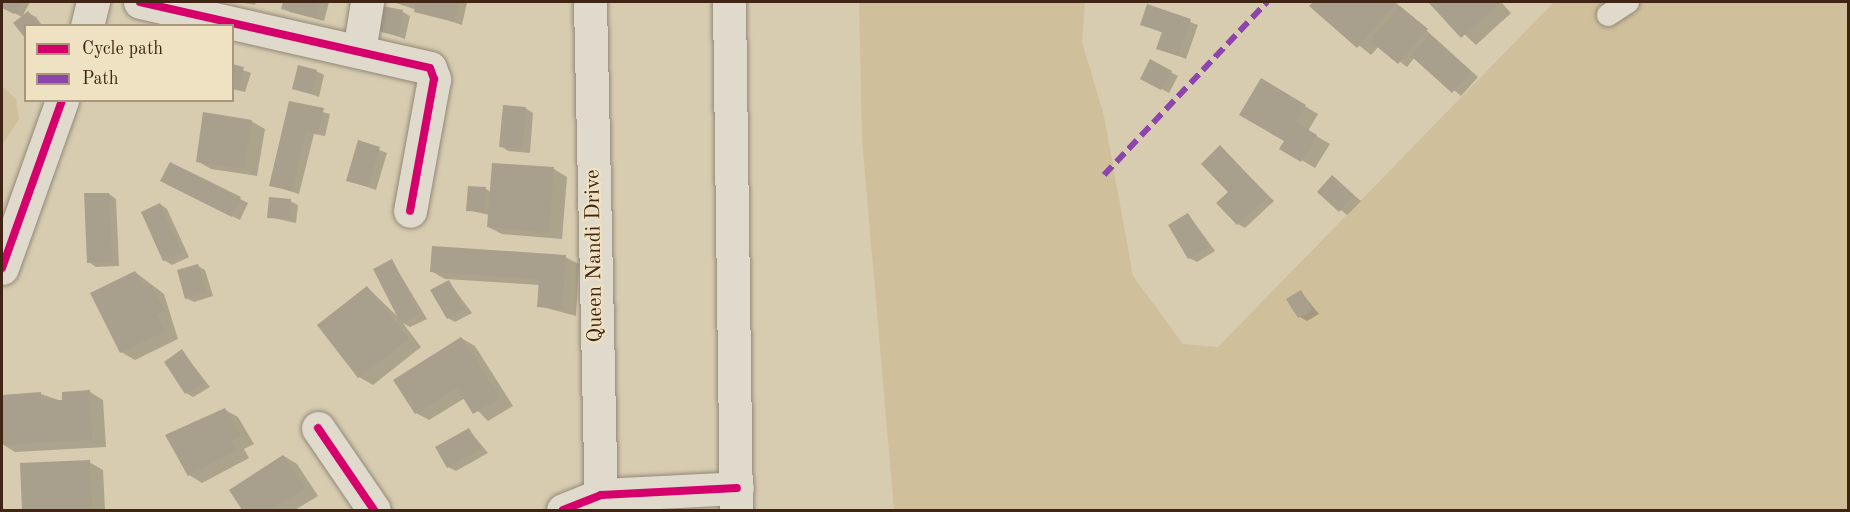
<!DOCTYPE html>
<style>
body{margin:0}
#map{position:relative;width:1850px;height:512px;overflow:hidden;background:#d7ccb0;font-family:"Old Standard TT",serif}
div>[style]{position:absolute}
.green>*{inset:0;background:#d0bf9b}
.shadow>*{inset:0;background:#0003}
.building>*{inset:0;background:#a99f8d}
.roads{filter:drop-shadow(0 0 2px #928877) drop-shadow(0 0 2px #928877)}
.service>*{height:22px;margin:-11px;padding:0 11px;transform-origin:11px;border-radius:11px;background:#dfdacc}
.minor>*{height:33px;margin:-16.5px;padding:0 16.5px;transform-origin:16.5px;border-radius:16.5px;background:#dfdacc}
.secondary>*{height:33px;margin:-16.5px;padding:0 16.5px;transform-origin:16.5px;border-radius:16.5px;background:#dfdacc}
.quiet>*{height:6px;margin-top:-3px;transform-origin:0;background:repeating-linear-gradient(90deg,#8e44ad 0 12px,transparent 0 18px)}
.cycleway>*{height:8px;margin:-4px;padding:0 4px;transform-origin:4px;border-radius:4px;background:#d6006c}
span{translate:-50% -50%;white-space:nowrap;text-align:center;line-height:1.15;-webkit-text-stroke:4.5px #efe2c2;paint-order:stroke}
.street-label{font-size:21px;color:#402414}
.frame{position:absolute;inset:0;border:3px solid #402414;pointer-events:none}
.legend{position:absolute;left:24px;top:24px;width:210px;height:78px;box-sizing:border-box;background:#efe2c2;border:2px solid #a9967c;margin:0;padding:8px 10px;list-style:none;font-size:18px;color:#402414}
.legend li{display:flex;align-items:center;gap:12px;height:30px}
.legend b{width:30px;border:2px solid #a9967c}
</style>
<div id="map">
<div class="green">
<i style="clip-path:polygon(859px 2px,1085px 2px,1082px 42px,1104px 116px,1133px 276px,1183px 344px,1218px 347px,1554px 2px,1848px 2px,1848px 510px,894px 510px,862px 139px)"></i>
<i style="clip-path:polygon(2px 86px,16px 99px,19px 119px,2px 145px)"></i>
</div>
<div class="shadow">
<i style="clip-path:polygon(2px 2px,30px 2px,22px 17px,2px 7px)"></i>
<i style="clip-path:polygon(239px 2px,256px 2px,255px 5px)"></i>
<i style="clip-path:polygon(284px 2px,329px 2px,324px 21px,290px 12px,283px 8px)"></i>
<i style="clip-path:polygon(393px 2px,467px 2px,462px 25px)"></i>
<i style="clip-path:polygon(1315px 2px,1395px 2px,1478px 77px,1461px 96px,1415px 57px,1407px 67px,1379px 46px,1371px 55px,1311px 6px)"></i>
<i style="clip-path:polygon(1430px 2px,1501px 2px,1511px 13px,1476px 45px)"></i>
<i style="clip-path:polygon(1148px 6px,1198px 25px,1186px 59px,1158px 48px,1163px 33px,1142px 24px)"></i>
<i style="clip-path:polygon(403px 12px,410px 16px,405px 39px,379px 30px)"></i>
<i style="clip-path:polygon(28px 13px,36px 17px,41px 24px,15px 23px)"></i>
<i style="clip-path:polygon(1150px 61px,1178px 76px,1169px 93px,1142px 78px)"></i>
<i style="clip-path:polygon(232px 66px,251px 73px,245px 92px,232px 89px)"></i>
<i style="clip-path:polygon(316px 71px,324px 75px,319px 97px,293px 88px)"></i>
<i style="clip-path:polygon(1261px 80px,1318px 114px,1308px 131px,1330px 144px,1315px 168px,1281px 148px,1286px 141px)"></i>
<i style="clip-path:polygon(290px 103px,330px 114px,325px 136px,314px 134px,299px 194px,270px 185px)"></i>
<i style="clip-path:polygon(525px 108px,533px 113px,530px 153px,508px 151px,501px 146px)"></i>
<i style="clip-path:polygon(251px 121px,265px 129px,257px 176px,211px 169px,197px 161px)"></i>
<i style="clip-path:polygon(359px 142px,387px 153px,376px 190px,348px 180px)"></i>
<i style="clip-path:polygon(1220px 147px,1274px 201px,1245px 228px,1238px 224px)"></i>
<i style="clip-path:polygon(171px 164px,248px 203px,240px 220px,170px 185px)"></i>
<i style="clip-path:polygon(554px 169px,567px 177px,562px 239px,502px 234px,488px 227px,489px 215px,468px 210px,486px 189px,491px 192px)"></i>
<i style="clip-path:polygon(1332px 177px,1361px 201px,1347px 215px,1319px 192px)"></i>
<i style="clip-path:polygon(109px 194px,116px 199px,119px 266px,96px 267px,89px 262px)"></i>
<i style="clip-path:polygon(290px 201px,298px 205px,296px 223px,269px 217px)"></i>
<i style="clip-path:polygon(160px 204px,167px 209px,189px 257px,172px 265px,164px 260px)"></i>
<i style="clip-path:polygon(1188px 214px,1215px 251px,1197px 262px,1189px 258px)"></i>
<i style="clip-path:polygon(565px 257px,579px 264px,576px 316px,539px 306px,540px 285px,445px 279px,431px 271px)"></i>
<i style="clip-path:polygon(392px 261px,427px 319px,410px 327px,403px 323px,421px 347px,373px 385px,359px 377px,368px 288px,397px 316px)"></i>
<i style="clip-path:polygon(198px 266px,205px 270px,213px 296px,194px 302px,186px 298px)"></i>
<i style="clip-path:polygon(135px 272px,164px 294px,178px 339px,135px 360px,121px 352px)"></i>
<i style="clip-path:polygon(449px 282px,472px 313px,455px 322px,448px 318px)"></i>
<i style="clip-path:polygon(1301px 292px,1319px 314px,1307px 321px,1300px 317px)"></i>
<i style="clip-path:polygon(461px 338px,475px 346px,513px 406px,488px 421px,465px 398px,429px 420px,416px 413px)"></i>
<i style="clip-path:polygon(182px 351px,210px 387px,193px 397px,186px 393px)"></i>
<i style="clip-path:polygon(90px 392px,103px 400px,106px 447px,15px 452px,2px 444px,2px 396px,41px 394px,64px 402px)"></i>
<i style="clip-path:polygon(225px 410px,238px 417px,254px 444px,244px 449px,249px 458px,202px 483px,189px 475px,167px 435px)"></i>
<i style="clip-path:polygon(469px 430px,488px 453px,456px 471px,448px 467px)"></i>
<i style="clip-path:polygon(284px 456px,297px 464px,318px 496px,295px 510px,244px 510px,231px 490px)"></i>
<i style="clip-path:polygon(89px 462px,103px 470px,105px 510px,24px 510px,22px 464px)"></i>
</div>
<div class="building">
<i style="clip-path:polygon(2px 2px,21px 2px,14px 14px,2px 8px)"></i>
<i style="clip-path:polygon(283px 2px,320px 2px,316px 18px,281px 9px)"></i>
<i style="clip-path:polygon(416px 2px,459px 2px,454px 22px,414px 12px)"></i>
<i style="clip-path:polygon(1313px 2px,1393px 2px,1396px 4px,1357px 48px,1309px 6px)"></i>
<i style="clip-path:polygon(1428px 2px,1496px 2px,1499px 4px,1461px 38px)"></i>
<i style="clip-path:polygon(1147px 4px,1191px 19px,1178px 56px,1156px 49px,1162px 32px,1140px 25px)"></i>
<i style="clip-path:polygon(382px 6px,403px 10px,398px 36px,377px 31px)"></i>
<i style="clip-path:polygon(1400px 6px,1428px 29px,1398px 64px,1370px 41px)"></i>
<i style="clip-path:polygon(28px 11px,39px 26px,26px 26px,26px 39px,13px 23px)"></i>
<i style="clip-path:polygon(1429px 34px,1471px 72px,1452px 93px,1411px 56px)"></i>
<i style="clip-path:polygon(1150px 59px,1172px 71px,1161px 90px,1140px 79px)"></i>
<i style="clip-path:polygon(232px 64px,244px 67px,238px 89px,232px 88px)"></i>
<i style="clip-path:polygon(298px 65px,317px 70px,311px 94px,292px 89px)"></i>
<i style="clip-path:polygon(1261px 78px,1306px 105px,1295px 122px,1317px 135px,1301px 162px,1279px 149px,1284px 141px,1239px 115px)"></i>
<i style="clip-path:polygon(289px 101px,324px 108px,318px 133px,306px 131px,292px 191px,269px 186px)"></i>
<i style="clip-path:polygon(503px 105px,526px 107px,522px 149px,499px 147px)"></i>
<i style="clip-path:polygon(203px 112px,252px 120px,244px 169px,196px 162px)"></i>
<i style="clip-path:polygon(358px 140px,380px 147px,368px 187px,346px 181px)"></i>
<i style="clip-path:polygon(1220px 145px,1268px 196px,1237px 225px,1216px 203px,1228px 192px,1201px 164px)"></i>
<i style="clip-path:polygon(170px 162px,241px 197px,232px 217px,160px 181px)"></i>
<i style="clip-path:polygon(492px 163px,554px 167px,549px 232px,487px 227px)"></i>
<i style="clip-path:polygon(1332px 175px,1354px 195px,1339px 212px,1317px 192px)"></i>
<i style="clip-path:polygon(468px 186px,486px 187px,484px 212px,466px 211px)"></i>
<i style="clip-path:polygon(84px 193px,109px 193px,112px 262px,87px 263px)"></i>
<i style="clip-path:polygon(269px 197px,291px 199px,289px 219px,267px 218px)"></i>
<i style="clip-path:polygon(160px 203px,182px 253px,163px 261px,141px 212px)"></i>
<i style="clip-path:polygon(1188px 213px,1209px 247px,1188px 259px,1168px 225px)"></i>
<i style="clip-path:polygon(432px 246px,566px 255px,562px 309px,537px 307px,539px 279px,430px 272px)"></i>
<i style="clip-path:polygon(392px 259px,420px 314px,401px 324px,373px 269px)"></i>
<i style="clip-path:polygon(198px 264px,206px 292px,185px 299px,177px 270px)"></i>
<i style="clip-path:polygon(135px 271px,144px 288px,151px 285px,164px 311px,157px 314px,166px 331px,120px 353px,90px 293px)"></i>
<i style="clip-path:polygon(449px 280px,465px 309px,447px 319px,430px 290px)"></i>
<i style="clip-path:polygon(367px 286px,409px 339px,358px 378px,317px 325px)"></i>
<i style="clip-path:polygon(1301px 290px,1313px 310px,1298px 318px,1286px 299px)"></i>
<i style="clip-path:polygon(461px 337px,500px 398px,473px 414px,457px 388px,415px 414px,393px 380px)"></i>
<i style="clip-path:polygon(182px 349px,204px 382px,185px 394px,164px 362px)"></i>
<i style="clip-path:polygon(90px 390px,92px 440px,2px 445px,2px 395px,41px 392px,41px 401px,62px 400px,62px 392px)"></i>
<i style="clip-path:polygon(225px 408px,241px 436px,231px 441px,236px 450px,188px 476px,165px 435px)"></i>
<i style="clip-path:polygon(469px 428px,481px 449px,447px 468px,435px 447px)"></i>
<i style="clip-path:polygon(283px 455px,305px 488px,270px 510px,242px 510px,229px 490px)"></i>
<i style="clip-path:polygon(90px 460px,92px 510px,22px 510px,20px 463px)"></i>
</div>
<div class="roads">
<div class="service">
<i style="left:1608px;top:15px;width:24px;rotate:-33deg"></i>
</div>
<div class="minor">
<i style="left:140px;top:2px;width:297px;rotate:12.8deg"></i>
<i style="left:430px;top:68px;width:12px;rotate:70deg"></i>
<i style="left:434px;top:79px;width:134px;rotate:100.3deg"></i>
<i style="left:87px;top:26px;width:25px;rotate:-76deg"></i>
<i style="left:359px;top:51px;width:50px;rotate:-80.7deg"></i>
<i style="left:2px;top:268px;width:178px;rotate:-70.3deg"></i>
<i style="left:318px;top:428px;width:99px;rotate:55.7deg"></i>
<i style="left:563px;top:510px;width:41px;rotate:-21.5deg"></i>
<i style="left:601px;top:495px;width:136px;rotate:-2.9deg"></i>
</div>
<div class="secondary">
<i style="left:590px;top:2px;width:508px;rotate:88.76deg"></i>
<i style="left:729px;top:2px;width:508px;rotate:89.21deg"></i>
</div>
</div>
<div class="quiet">
<i style="left:1104px;top:175px;width:238px;rotate:-46.7deg"></i>
</div>
<div class="cycleway">
<i style="left:140px;top:2px;width:297px;rotate:12.8deg"></i>
<i style="left:430px;top:68px;width:12px;rotate:70deg"></i>
<i style="left:434px;top:79px;width:134px;rotate:100.3deg"></i>
<i style="left:2px;top:268px;width:178px;rotate:-70.3deg"></i>
<i style="left:318px;top:428px;width:99px;rotate:55.7deg"></i>
<i style="left:563px;top:510px;width:41px;rotate:-21.5deg"></i>
<i style="left:601px;top:495px;width:136px;rotate:-2.9deg"></i>
</div>
<div class="street-label">
<span style="left:595px;top:256px;rotate:-91deg">Queen Nandi Drive</span>
</div>
<div class="frame"></div>
<ul class="legend">
<li><b style="height:8px;background:#d6006c"></b>Cycle path</li>
<li><b style="height:8px;background:#8e44ad"></b>Path</li>
</ul>
</div>
